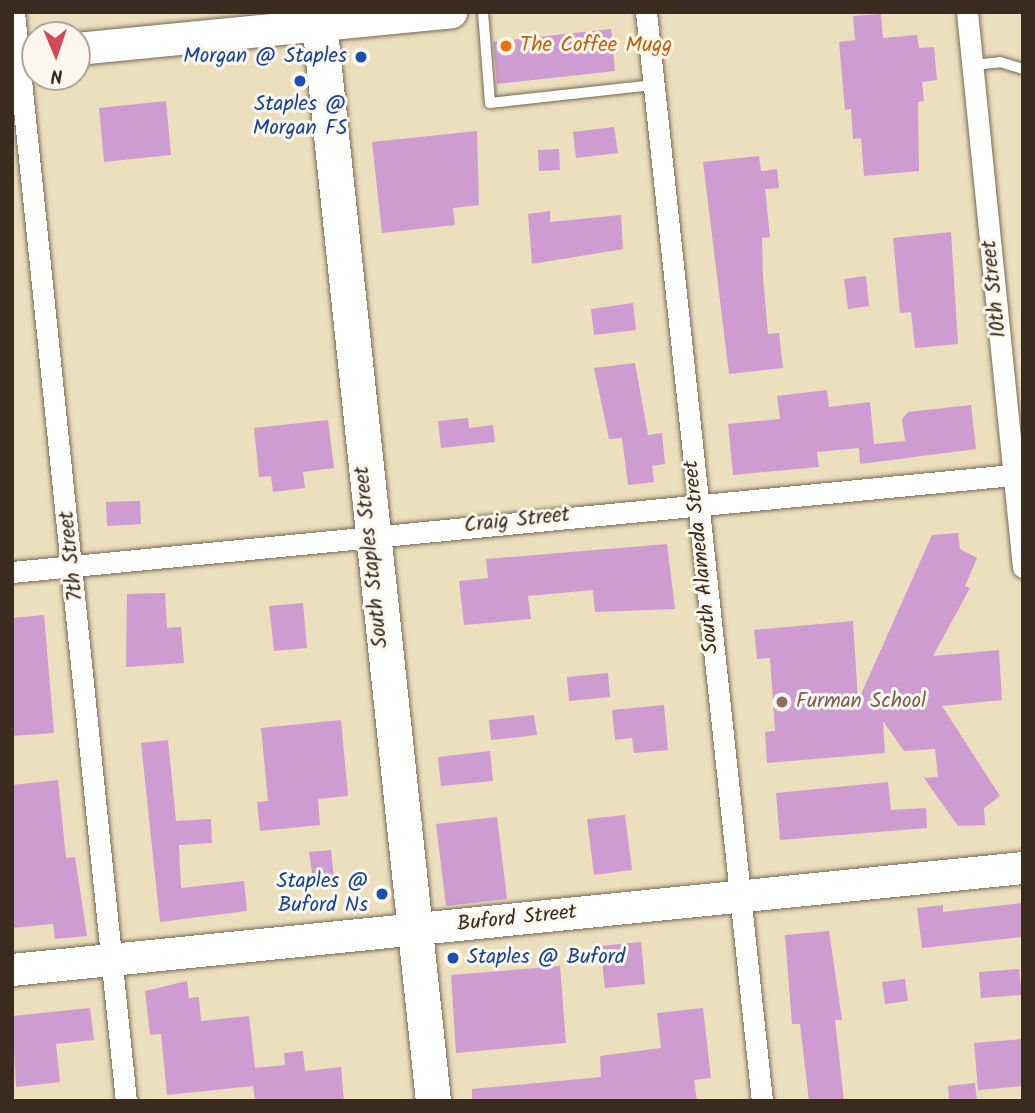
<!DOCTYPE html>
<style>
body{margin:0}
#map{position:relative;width:1035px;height:1113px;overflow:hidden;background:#ebdfbd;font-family:Kalam,sans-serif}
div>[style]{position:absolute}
.building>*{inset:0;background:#cf9cd1}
.roads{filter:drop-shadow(0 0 2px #796956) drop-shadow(0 0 2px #796956)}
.lane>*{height:10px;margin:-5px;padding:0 5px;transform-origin:5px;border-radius:5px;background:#fff}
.street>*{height:21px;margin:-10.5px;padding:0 10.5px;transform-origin:10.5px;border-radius:10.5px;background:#fff}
.secondary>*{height:32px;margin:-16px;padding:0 16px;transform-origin:16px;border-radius:16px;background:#fff}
.primary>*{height:35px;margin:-17.5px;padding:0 17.5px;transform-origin:17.5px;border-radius:17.5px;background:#fff}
.dots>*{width:19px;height:19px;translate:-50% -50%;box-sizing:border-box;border:4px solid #fbf7ec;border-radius:50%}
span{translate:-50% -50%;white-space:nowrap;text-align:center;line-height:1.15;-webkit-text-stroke:6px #fbf7ec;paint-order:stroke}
.food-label{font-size:21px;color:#c56008}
.left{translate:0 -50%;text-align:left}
.transit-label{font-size:21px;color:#164399}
.right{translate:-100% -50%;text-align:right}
.street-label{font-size:21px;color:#3b2a1e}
.education-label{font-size:21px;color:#785e54}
.frame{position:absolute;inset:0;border:14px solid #3b2a1e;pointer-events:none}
.north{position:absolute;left:21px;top:21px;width:70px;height:70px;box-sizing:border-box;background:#fbf7ec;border:2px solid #aea59a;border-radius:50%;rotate:178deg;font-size:19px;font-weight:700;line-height:28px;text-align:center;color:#3b2a1e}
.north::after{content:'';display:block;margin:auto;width:24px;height:32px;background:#d1495b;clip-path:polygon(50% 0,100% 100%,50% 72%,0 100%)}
</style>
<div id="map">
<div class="building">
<i style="clip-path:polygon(881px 14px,883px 38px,917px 35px,919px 48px,934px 47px,937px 80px,922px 82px,924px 101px,918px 102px,919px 171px,864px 176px,861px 138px,853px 139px,851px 109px,845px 110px,839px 42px,855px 40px,853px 16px)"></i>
<i style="clip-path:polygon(611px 29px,615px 71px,497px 84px,493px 42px)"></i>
<i style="clip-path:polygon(166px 101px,171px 155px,104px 162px,99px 108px)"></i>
<i style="clip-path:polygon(614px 127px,618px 153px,576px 158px,573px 132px)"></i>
<i style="clip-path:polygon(477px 131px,479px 205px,453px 208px,455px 225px,382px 233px,372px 142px)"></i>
<i style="clip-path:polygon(559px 149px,560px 170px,539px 171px,538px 150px)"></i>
<i style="clip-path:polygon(759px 156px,761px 171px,777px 169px,779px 188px,765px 189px,770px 237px,762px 238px,763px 277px,768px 334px,779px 333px,783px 368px,729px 374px,703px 162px)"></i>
<i style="clip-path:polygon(550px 211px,550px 222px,621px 215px,623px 249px,532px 264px,528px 214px)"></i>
<i style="clip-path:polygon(951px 232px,958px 344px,915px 348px,911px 312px,900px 313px,893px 238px)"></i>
<i style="clip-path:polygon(866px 276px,869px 306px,848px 309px,844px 279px)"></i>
<i style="clip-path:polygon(633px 303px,636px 330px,594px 335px,591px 309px)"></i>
<i style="clip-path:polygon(635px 363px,648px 435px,662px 433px,665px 464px,652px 466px,654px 482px,628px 485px,622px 438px,609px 439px,594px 368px)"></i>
<i style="clip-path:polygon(827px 390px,829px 407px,870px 402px,874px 444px,905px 441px,902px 419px,908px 412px,971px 405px,976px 449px,860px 464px,859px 448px,817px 452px,819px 467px,733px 475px,728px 424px,780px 419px,777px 396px)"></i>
<i style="clip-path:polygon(468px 418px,469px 428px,493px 425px,495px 442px,441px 448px,438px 421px)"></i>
<i style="clip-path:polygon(328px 420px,334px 468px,303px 472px,305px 488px,273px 492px,271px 476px,259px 477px,254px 428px)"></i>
<i style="clip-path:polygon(140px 501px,141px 524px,107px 526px,106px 502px)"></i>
<i style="clip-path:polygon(958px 533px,960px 549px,977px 558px,965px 586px,970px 588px,933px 656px,999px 650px,1002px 700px,942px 706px,1000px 796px,984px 808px,985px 825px,958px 826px,924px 778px,938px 777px,935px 749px,904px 751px,883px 721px,885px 753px,767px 763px,765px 732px,775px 731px,770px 658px,757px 659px,754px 630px,853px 621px,858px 701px,932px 535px)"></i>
<i style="clip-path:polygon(667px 544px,675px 609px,595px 612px,593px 590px,528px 596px,531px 619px,464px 625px,459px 581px,488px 578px,486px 559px)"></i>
<i style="clip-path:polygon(165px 593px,167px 628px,181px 627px,184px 663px,126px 667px,127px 594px)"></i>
<i style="clip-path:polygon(303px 603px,307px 648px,274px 651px,269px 606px)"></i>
<i style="clip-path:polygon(44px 615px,54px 733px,12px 736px,12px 618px)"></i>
<i style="clip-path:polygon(608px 673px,610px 697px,569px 701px,567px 677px)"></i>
<i style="clip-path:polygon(664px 705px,668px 750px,634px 753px,632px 738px,615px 740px,612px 710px)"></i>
<i style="clip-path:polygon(534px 715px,537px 735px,491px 740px,489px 720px)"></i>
<i style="clip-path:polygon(341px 720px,348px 796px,318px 799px,320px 825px,260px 831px,257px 802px,268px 801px,261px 728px)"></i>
<i style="clip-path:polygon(168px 740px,176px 821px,211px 819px,212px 843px,179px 845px,181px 888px,244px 881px,247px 911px,160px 922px,141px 743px)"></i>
<i style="clip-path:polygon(490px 751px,493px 781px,441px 786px,438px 757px)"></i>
<i style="clip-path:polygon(58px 780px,66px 858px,75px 857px,87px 936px,55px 939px,53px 924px,12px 928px,12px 785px)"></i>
<i style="clip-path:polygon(888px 782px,891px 810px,926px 808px,927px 828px,780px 840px,776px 793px)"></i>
<i style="clip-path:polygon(625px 815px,632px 870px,594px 875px,587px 819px)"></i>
<i style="clip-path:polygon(497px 817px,507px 899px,446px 906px,436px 824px)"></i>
<i style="clip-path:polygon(331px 850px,334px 878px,313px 880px,309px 852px)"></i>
<i style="clip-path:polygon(1023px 903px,1023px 937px,922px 948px,917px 908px,943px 905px,943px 912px)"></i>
<i style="clip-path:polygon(829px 931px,842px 1020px,835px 1020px,844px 1101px,809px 1101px,800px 1024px,792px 1024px,785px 935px)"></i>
<i style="clip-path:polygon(641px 942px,645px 984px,605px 988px,600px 946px)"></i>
<i style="clip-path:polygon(560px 966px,566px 1043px,456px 1053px,451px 975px)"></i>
<i style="clip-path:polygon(1019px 969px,1022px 995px,981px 998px,979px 972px)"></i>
<i style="clip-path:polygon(905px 979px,908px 1001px,885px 1004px,882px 982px)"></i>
<i style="clip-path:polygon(187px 981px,189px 998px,199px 997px,201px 1021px,249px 1016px,255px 1068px,285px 1065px,284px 1053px,303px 1051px,305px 1071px,341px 1067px,344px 1101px,255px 1101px,253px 1086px,167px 1095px,161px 1034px,150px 1035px,145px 991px)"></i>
<i style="clip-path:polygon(90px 1008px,94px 1040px,56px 1044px,60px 1082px,16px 1087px,12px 1016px)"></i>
<i style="clip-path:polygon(703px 1008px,711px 1078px,694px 1080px,697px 1101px,472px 1101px,472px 1089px,601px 1077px,600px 1056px,661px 1048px,657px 1013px)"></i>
<i style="clip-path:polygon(1023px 1039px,1023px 1086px,978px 1090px,974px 1043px)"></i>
<i style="clip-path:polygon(975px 1083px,977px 1101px,949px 1101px,948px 1086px)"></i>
</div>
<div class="roads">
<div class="lane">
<i style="left:483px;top:12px;width:91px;rotate:85.6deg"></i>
<i style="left:490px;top:103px;width:165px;rotate:-6.3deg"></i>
<i style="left:973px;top:65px;width:27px;rotate:-6deg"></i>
<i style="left:1000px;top:62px;width:24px;rotate:17deg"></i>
</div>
<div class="street">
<i style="left:14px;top:12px;width:1095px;rotate:84.13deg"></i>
<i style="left:646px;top:12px;width:1095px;rotate:83.92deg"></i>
<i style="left:967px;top:12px;width:558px;rotate:84.24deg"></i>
<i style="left:12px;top:572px;width:1016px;rotate:-5.54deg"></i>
</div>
<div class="secondary">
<i style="left:77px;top:49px;width:376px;rotate:-5.6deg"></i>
<i style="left:12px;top:55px;width:23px;rotate:-5deg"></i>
<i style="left:12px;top:970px;width:1016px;rotate:-5.76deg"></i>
</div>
<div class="primary">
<i style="left:318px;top:12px;width:1095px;rotate:83.97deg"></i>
</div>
</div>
<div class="dots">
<i style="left:506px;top:46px;background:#e8710a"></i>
<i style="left:361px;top:57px;background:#1a4fb4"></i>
<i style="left:300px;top:81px;background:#1a4fb4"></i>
<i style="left:782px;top:702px;background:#8d6e63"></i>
<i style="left:382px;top:894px;background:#1a4fb4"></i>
<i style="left:453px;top:958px;background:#1a4fb4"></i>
</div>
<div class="food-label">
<span class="left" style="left:520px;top:46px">The Coffee Mugg</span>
</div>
<div class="transit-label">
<span class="right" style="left:347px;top:57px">Morgan @ Staples</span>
<span style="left:300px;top:117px">Staples @<br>Morgan FS</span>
<span class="right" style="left:368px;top:894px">Staples @<br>Buford Ns</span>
<span class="left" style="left:467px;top:958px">Staples @ Buford</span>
</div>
<div class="street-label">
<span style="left:995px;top:289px;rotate:-96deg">10th Street</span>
<span style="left:517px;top:521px;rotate:-6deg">Craig Street</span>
<span style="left:72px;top:556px;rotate:-96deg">7th Street</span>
<span style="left:372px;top:557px;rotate:-96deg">South Staples Street</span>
<span style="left:702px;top:557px;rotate:-96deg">South Alameda Street</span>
<span style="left:517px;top:919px;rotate:-6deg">Buford Street</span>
</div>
<div class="education-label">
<span class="left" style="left:796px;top:702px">Furman School</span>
</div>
<div class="frame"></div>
<div class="north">N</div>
</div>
